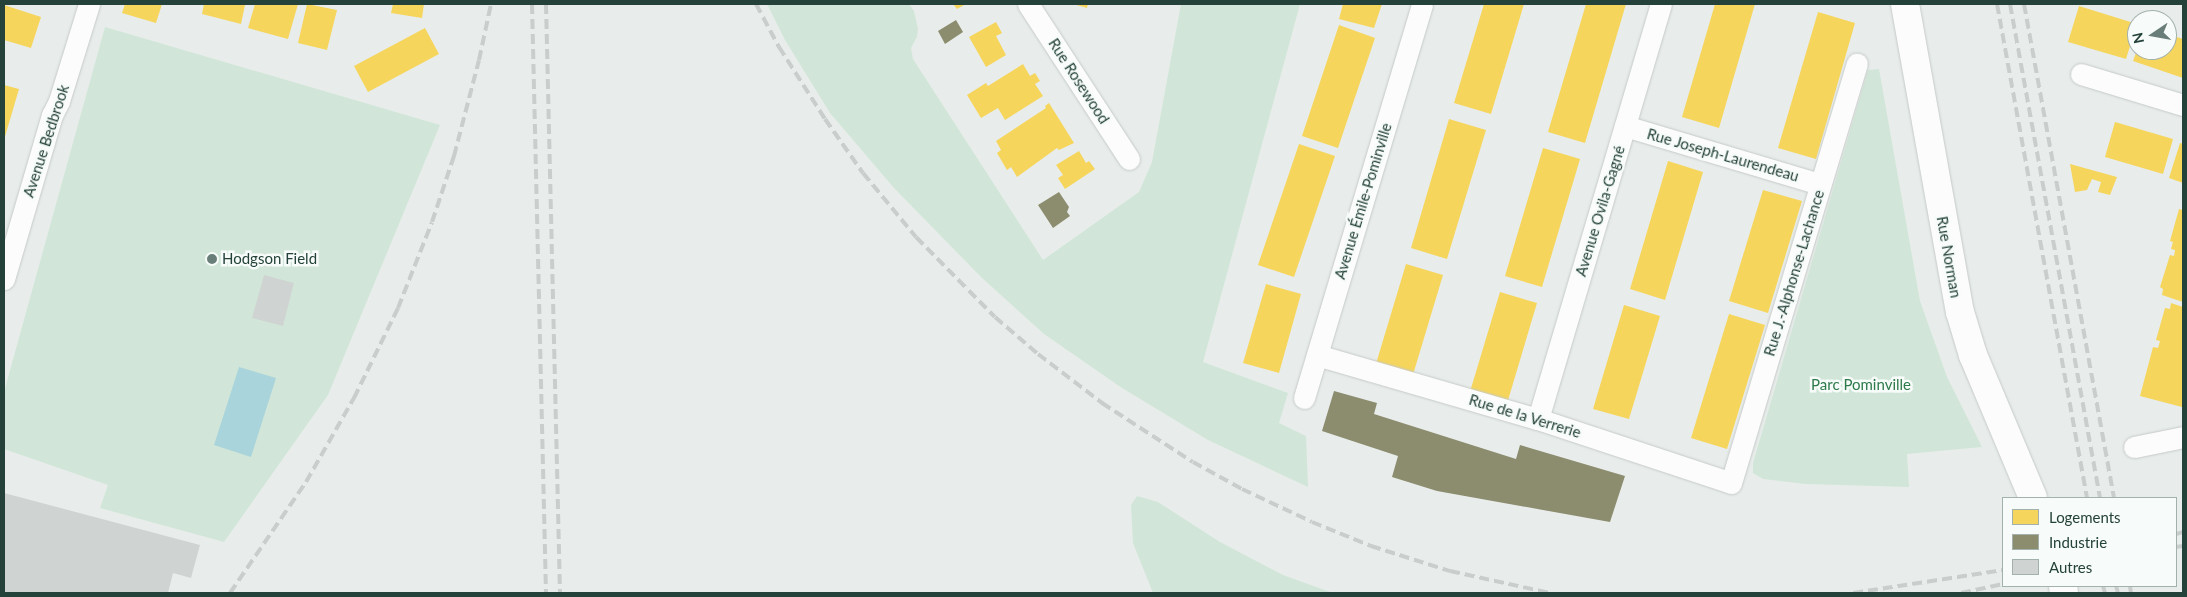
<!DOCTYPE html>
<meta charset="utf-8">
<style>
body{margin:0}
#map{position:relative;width:2187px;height:597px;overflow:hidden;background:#e8edeb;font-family:Lato,sans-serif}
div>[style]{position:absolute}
.green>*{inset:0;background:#d1e6d8}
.water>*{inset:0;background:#a9d4db}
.homes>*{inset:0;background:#f6d55c}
.industry>*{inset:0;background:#8c8c6e}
.building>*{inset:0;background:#cfd4d2}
.roads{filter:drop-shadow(0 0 1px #c5cac8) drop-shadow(0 0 1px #c5cac8)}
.street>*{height:21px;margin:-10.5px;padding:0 10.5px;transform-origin:10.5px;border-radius:10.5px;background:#fcfcfc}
.secondary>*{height:28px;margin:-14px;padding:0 14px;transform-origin:14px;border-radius:14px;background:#fcfcfc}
.rail>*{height:4px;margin-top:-2px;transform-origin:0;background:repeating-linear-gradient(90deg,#c9cdcc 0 10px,transparent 0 15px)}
.dots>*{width:14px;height:14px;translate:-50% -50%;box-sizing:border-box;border:2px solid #f7fbf9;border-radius:50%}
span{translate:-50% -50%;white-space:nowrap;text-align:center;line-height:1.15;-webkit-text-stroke:5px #f7fbf9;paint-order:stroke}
.street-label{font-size:15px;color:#24423a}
.poi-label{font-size:15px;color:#24423a}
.left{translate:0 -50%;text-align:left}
.park-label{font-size:15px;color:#2d7a4b}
.frame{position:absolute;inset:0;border:5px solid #24423a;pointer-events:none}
.legend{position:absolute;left:2002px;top:497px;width:175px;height:90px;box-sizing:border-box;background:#f7fbf9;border:1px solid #a3b1ad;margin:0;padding:6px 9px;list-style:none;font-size:15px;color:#24423a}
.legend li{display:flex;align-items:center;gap:10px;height:25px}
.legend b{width:25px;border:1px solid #a3b1ad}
.north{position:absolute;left:2127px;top:10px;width:50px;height:50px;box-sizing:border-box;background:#f7fbf9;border:1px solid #a3b1ad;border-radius:50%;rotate:258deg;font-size:14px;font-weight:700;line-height:20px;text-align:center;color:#24423a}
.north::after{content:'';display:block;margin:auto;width:18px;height:22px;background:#697e78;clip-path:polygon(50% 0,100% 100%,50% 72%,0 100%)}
</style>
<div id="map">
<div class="green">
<i style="clip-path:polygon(767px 4px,909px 4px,914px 11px,918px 29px,917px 37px,911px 48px,913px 59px,1043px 260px,1139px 192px,1152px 162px,1181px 4px,1300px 4px,1203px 362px,1288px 393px,1279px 423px,1306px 436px,1308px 487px,1208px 440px,1122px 388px,1044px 334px,981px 277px,894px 188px,830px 113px,785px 40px)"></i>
<i style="clip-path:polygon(105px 27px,440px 125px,328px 395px,224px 542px,100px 508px,108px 485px,4px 449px,4px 392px)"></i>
<i style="clip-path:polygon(1879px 69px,1920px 301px,1947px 377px,1982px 447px,1907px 454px,1909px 487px,1805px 484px,1763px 479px,1753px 473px,1753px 463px,1868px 70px)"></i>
<i style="clip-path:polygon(1137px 496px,1158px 502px,1220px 542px,1283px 575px,1333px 593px,1153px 593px,1133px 543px,1131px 505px)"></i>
</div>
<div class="water">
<i style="clip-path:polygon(239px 367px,276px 378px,251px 457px,214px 445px)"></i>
</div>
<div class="homes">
<i style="clip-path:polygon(125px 4px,162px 4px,156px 23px,122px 13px)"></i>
<i style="clip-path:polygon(204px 4px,245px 5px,241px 24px,202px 14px)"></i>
<i style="clip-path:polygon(255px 4px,298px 4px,288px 39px,248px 28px)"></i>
<i style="clip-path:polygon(307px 4px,337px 10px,327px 50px,298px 43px)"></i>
<i style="clip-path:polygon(393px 4px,424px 4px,422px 18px,391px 13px)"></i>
<i style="clip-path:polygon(953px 4px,966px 4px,957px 9px)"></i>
<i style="clip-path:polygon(1073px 4px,1088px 4px,1087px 8px)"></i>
<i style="clip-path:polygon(1343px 4px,1382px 4px,1374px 28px,1339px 19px)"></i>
<i style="clip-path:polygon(1484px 4px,1524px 4px,1491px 114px,1454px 103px)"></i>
<i style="clip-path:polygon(1586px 4px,1626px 4px,1585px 143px,1548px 132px)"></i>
<i style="clip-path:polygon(1715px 4px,1755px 4px,1719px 128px,1682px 117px)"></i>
<i style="clip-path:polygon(4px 5px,41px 17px,31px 48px,4px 40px)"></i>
<i style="clip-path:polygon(2079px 6px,2137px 24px,2126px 59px,2068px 42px)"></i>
<i style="clip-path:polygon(1818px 12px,1855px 23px,1816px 159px,1778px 148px)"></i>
<i style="clip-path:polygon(996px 22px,1002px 33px,996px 36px,1006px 55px,986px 67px,969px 37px)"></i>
<i style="clip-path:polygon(1339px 25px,1375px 38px,1338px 148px,1302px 136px)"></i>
<i style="clip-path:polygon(425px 28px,439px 54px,368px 92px,354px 66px)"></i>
<i style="clip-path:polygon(2167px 34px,2183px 39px,2183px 78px,2133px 61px,2137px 50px,2167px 50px)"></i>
<i style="clip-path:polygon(1023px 64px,1030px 76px,1035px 73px,1040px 81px,1035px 84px,1043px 96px,1005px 120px,998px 108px,981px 118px,967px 95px,986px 83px,988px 86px)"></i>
<i style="clip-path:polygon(4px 85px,19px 89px,4px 140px)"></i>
<i style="clip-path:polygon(1049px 103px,1074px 143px,1059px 150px,1057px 148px,1017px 177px,1011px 167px,1007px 170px,997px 153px,1001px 150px,996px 141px,1046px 108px,1045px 106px)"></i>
<i style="clip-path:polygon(1449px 119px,1486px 130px,1447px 259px,1411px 248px)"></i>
<i style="clip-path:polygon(2115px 122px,2173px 139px,2163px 174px,2105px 157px)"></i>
<i style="clip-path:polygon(2180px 143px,2183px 144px,2183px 183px,2169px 178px)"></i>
<i style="clip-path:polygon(1299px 144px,1335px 156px,1294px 277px,1258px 265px)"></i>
<i style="clip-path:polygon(1543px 148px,1580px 159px,1542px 287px,1505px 276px)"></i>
<i style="clip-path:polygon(1079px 151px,1086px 163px,1089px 161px,1095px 169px,1065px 189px,1058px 178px,1063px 175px,1056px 165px)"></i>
<i style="clip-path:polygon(1668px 161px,1703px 172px,1665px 300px,1630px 289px)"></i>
<i style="clip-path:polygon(2070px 164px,2117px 177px,2110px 195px,2098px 192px,2101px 182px,2092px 179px,2087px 190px,2075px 192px)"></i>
<i style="clip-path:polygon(1763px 190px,1802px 201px,1768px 313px,1729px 301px)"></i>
<i style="clip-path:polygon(2179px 209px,2183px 210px,2183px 302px,2162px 295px,2163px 289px,2160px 287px,2170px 255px,2174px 256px,2175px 250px,2171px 249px,2173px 242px,2170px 241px)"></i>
<i style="clip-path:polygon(1406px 264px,1443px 275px,1412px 378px,1375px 367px)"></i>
<i style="clip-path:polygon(1266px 284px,1301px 294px,1279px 373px,1243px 363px)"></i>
<i style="clip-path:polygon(1500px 292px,1537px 303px,1506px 407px,1469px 395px)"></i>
<i style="clip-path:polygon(2171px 303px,2183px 307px,2182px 407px,2140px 396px,2153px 347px,2158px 348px,2160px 341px,2156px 340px,2165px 308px,2170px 309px)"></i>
<i style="clip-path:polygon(1624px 305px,1660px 316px,1629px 419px,1593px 409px)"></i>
<i style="clip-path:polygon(1729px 314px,1765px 325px,1727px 449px,1691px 438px)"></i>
</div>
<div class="industry">
<i style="clip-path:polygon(956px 20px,963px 32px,945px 44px,938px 31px)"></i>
<i style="clip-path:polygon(1059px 192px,1069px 207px,1067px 212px,1070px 216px,1053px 228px,1038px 205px)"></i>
<i style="clip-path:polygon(1334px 391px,1377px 403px,1374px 414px,1516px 459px,1520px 445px,1625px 476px,1610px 522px,1437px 491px,1392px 477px,1398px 456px,1322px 431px)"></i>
</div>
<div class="building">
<i style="clip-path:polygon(264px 275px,294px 283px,283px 326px,252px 318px)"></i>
<i style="clip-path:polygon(4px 493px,200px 545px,191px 578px,173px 573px,168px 593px,4px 593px)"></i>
</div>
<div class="roads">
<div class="street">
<i style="left:1028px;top:4px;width:185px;rotate:56.9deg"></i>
<i style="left:2081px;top:74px;width:107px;rotate:16.9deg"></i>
<i style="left:1625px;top:126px;width:203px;rotate:16.6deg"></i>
<i style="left:4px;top:279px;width:171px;rotate:-73.7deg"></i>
<i style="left:52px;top:115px;width:16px;rotate:-63deg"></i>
<i style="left:59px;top:101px;width:102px;rotate:-72.8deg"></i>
<i style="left:1317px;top:355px;width:230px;rotate:16.2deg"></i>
<i style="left:1538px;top:419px;width:203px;rotate:18.3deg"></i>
<i style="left:1731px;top:483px;width:438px;rotate:-73.3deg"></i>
<i style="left:1304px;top:398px;width:411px;rotate:-73.3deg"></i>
<i style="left:1538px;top:419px;width:433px;rotate:-73.5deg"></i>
<i style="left:2134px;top:447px;width:50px;rotate:-11.5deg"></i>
</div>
<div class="secondary">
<i style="left:1905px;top:4px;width:313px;rotate:79.9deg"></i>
<i style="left:1960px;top:312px;width:45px;rotate:73.2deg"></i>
<i style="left:1973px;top:355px;width:155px;rotate:67.2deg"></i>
<i style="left:2063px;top:586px;width:7px;rotate:82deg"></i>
</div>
</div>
<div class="rail">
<i style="left:532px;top:4px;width:589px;rotate:88.64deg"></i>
<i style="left:546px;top:4px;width:589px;rotate:88.64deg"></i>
<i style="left:756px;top:4px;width:49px;rotate:61.9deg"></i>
<i style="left:779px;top:47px;width:85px;rotate:57.4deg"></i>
<i style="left:825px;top:119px;width:66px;rotate:54.9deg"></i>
<i style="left:863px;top:173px;width:83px;rotate:50.4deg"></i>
<i style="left:916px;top:237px;width:112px;rotate:45.4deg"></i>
<i style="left:995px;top:317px;width:57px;rotate:40.7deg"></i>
<i style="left:1038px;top:354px;width:81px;rotate:37.4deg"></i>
<i style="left:1102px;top:403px;width:108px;rotate:33deg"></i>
<i style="left:1193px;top:462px;width:56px;rotate:28.9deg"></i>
<i style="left:1242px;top:489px;width:77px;rotate:25.2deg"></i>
<i style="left:1312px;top:522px;width:64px;rotate:22.1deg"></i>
<i style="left:1371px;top:546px;width:83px;rotate:17.6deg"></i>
<i style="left:1450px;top:571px;width:102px;rotate:12.4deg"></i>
<i style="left:1997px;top:4px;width:502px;rotate:79.67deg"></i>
<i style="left:2010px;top:4px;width:502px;rotate:79.67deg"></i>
<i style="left:2024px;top:4px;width:502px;rotate:79.67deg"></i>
<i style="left:2176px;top:534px;width:7px;rotate:-16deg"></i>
<i style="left:2176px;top:547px;width:7px;rotate:-8deg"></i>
<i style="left:2103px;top:586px;width:7px;rotate:74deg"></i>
<i style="left:2116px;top:586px;width:7px;rotate:74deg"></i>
<i style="left:2130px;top:586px;width:7px;rotate:82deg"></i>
<i style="left:230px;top:593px;width:135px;rotate:-55.6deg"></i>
<i style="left:306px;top:482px;width:97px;rotate:-60.3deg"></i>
<i style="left:354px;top:398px;width:100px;rotate:-63.9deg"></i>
<i style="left:398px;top:308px;width:92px;rotate:-68.4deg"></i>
<i style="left:432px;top:222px;width:70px;rotate:-71.6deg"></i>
<i style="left:454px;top:156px;width:99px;rotate:-75.4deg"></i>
<i style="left:479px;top:60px;width:57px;rotate:-77.9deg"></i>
<i style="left:1853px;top:593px;width:152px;rotate:-8.7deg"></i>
<i style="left:1961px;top:593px;width:43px;rotate:-12.1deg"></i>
</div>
<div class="dots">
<i style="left:212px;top:259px;background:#697e78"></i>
</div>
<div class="street-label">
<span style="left:1079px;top:81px;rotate:57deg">Rue Rosewood</span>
<span style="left:46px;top:141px;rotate:-72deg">Avenue Bedbrook</span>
<span style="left:1723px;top:155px;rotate:16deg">Rue Joseph-Laurendeau</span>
<span style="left:1363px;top:201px;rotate:-73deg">Avenue Émile-Pominville</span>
<span style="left:1600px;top:211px;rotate:-73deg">Avenue Ovila-Gagné</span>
<span style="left:1949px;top:257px;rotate:80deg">Rue Norman</span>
<span style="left:1794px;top:273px;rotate:-73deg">Rue J.-Alphonse-Lachance</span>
<span style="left:1525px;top:416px;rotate:17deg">Rue de la Verrerie</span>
</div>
<div class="poi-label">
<span class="left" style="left:222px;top:259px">Hodgson Field</span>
</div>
<div class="park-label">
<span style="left:1861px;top:385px">Parc Pominville</span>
</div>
<div class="frame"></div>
<ul class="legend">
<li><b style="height:14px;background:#f6d55c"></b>Logements</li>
<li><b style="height:14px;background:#8c8c6e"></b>Industrie</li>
<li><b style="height:14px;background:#cfd4d2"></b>Autres</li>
</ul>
<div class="north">N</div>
</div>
